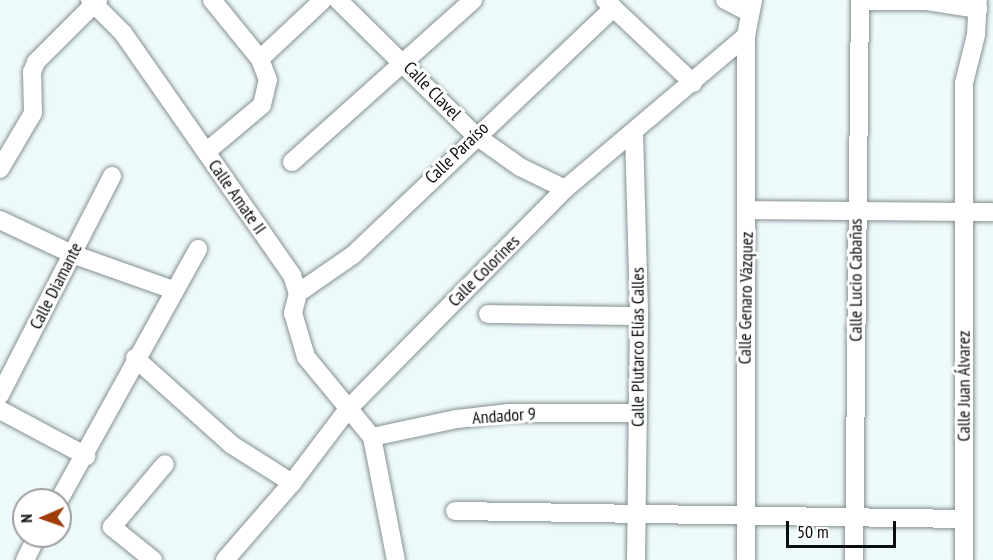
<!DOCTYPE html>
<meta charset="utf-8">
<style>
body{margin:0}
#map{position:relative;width:993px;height:560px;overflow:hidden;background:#eef9fb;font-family:"PT Sans Narrow",sans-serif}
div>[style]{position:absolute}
.roads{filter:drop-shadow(0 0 2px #859091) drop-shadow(0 0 2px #859091)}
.street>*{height:18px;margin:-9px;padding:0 9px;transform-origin:9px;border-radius:9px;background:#fff}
span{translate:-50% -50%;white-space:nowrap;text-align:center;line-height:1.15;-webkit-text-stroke:6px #fff;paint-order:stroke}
.street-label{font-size:18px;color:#0a0e0f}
.north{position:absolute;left:12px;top:488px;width:60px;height:60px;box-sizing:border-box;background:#fff;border:2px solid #9d9f9f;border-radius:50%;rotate:268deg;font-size:16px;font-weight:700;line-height:24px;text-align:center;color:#0a0e0f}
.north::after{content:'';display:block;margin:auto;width:21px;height:27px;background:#a03c08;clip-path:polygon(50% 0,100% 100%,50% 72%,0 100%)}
.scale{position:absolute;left:786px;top:521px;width:110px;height:27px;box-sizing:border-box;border:3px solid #0a0e0f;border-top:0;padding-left:8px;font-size:18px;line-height:21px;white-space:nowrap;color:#0a0e0f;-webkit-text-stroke:4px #fff;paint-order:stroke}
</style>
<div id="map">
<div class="roads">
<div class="street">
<i style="left:90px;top:0;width:47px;rotate:45deg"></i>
<i style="left:123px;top:33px;width:295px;rotate:55.1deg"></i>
<i style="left:292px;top:275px;width:19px;rotate:72deg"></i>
<i style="left:298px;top:293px;width:21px;rotate:104deg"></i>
<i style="left:293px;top:313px;width:46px;rotate:73.5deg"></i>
<i style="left:306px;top:357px;width:104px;rotate:50.5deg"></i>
<i style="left:372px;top:437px;width:125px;rotate:79deg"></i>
<i style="left:338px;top:0;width:192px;rotate:44.6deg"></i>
<i style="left:475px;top:135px;width:55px;rotate:35.4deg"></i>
<i style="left:520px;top:167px;width:50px;rotate:26.1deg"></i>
<i style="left:605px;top:0;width:121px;rotate:43.3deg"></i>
<i style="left:725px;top:0;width:28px;rotate:27deg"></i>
<i style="left:860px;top:1px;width:67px"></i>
<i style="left:927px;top:1px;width:52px;rotate:8.9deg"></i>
<i style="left:260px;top:59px;width:86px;rotate:-43.1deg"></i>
<i style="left:634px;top:133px;width:183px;rotate:88.4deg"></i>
<i style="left:639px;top:316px;width:244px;rotate:90.7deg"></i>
<i style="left:206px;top:152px;width:73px;rotate:-40deg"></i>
<i style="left:262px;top:105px;width:26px;rotate:-77deg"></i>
<i style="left:268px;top:80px;width:22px;rotate:-111deg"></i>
<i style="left:260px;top:59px;width:76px;rotate:-129.1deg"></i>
<i style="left:292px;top:162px;width:243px;rotate:-41.8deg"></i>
<i style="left:0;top:169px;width:65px;rotate:-59.5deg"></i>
<i style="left:33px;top:113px;width:41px;rotate:-91.4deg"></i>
<i style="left:32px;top:72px;width:11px;rotate:-68deg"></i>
<i style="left:36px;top:62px;width:88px;rotate:-45deg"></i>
<i style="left:747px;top:210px;width:246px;rotate:0.5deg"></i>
<i style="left:0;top:220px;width:80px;rotate:25.3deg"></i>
<i style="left:72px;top:254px;width:107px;rotate:19.6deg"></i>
<i style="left:298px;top:293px;width:67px;rotate:-34.6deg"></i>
<i style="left:353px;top:255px;width:359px;rotate:-43.5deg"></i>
<i style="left:488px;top:314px;width:151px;rotate:0.8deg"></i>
<i style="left:135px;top:358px;width:130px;rotate:41.9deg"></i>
<i style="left:232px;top:445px;width:71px;rotate:32.3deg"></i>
<i style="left:0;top:395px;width:246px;rotate:-62.9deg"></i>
<i style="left:0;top:410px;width:98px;rotate:28.1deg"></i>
<i style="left:372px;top:437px;width:87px;rotate:-12deg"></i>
<i style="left:457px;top:419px;width:52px;rotate:-6.6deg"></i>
<i style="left:509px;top:413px;width:128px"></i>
<i style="left:59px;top:500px;width:287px;rotate:-61deg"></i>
<i style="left:455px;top:511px;width:509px;rotate:0.9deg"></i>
<i style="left:25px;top:560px;width:27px;rotate:-63deg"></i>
<i style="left:153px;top:560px;width:53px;rotate:-141.2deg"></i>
<i style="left:112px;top:527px;width:82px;rotate:-49.9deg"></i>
<i style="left:225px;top:560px;width:102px;rotate:-49deg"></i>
<i style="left:292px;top:483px;width:93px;rotate:-52.9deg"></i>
<i style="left:348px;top:409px;width:309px;rotate:-45.4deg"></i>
<i style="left:565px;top:189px;width:237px;rotate:-40.2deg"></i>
<i style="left:746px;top:560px;width:524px;rotate:-90deg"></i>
<i style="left:746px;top:36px;width:37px;rotate:-79deg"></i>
<i style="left:854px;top:560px;width:560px;rotate:-89.39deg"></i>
<i style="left:964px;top:560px;width:477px;rotate:-90deg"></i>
<i style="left:964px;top:83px;width:49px;rotate:-76deg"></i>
<i style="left:976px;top:35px;width:35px;rotate:-87deg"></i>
</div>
</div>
<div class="street-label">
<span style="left:432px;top:91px;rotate:46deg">Calle Clavel</span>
<span style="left:457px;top:153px;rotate:-44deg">Calle Paraíso</span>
<span style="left:237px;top:197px;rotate:55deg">Calle Amate II</span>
<span style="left:484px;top:271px;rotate:-45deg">Calle Colorines</span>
<span style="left:856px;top:280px;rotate:-90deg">Calle Lucio Cabañas</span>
<span style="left:56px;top:286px;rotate:-63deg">Calle Diamante</span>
<span style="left:746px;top:298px;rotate:-89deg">Calle Genaro Vázquez</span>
<span style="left:638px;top:347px;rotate:-90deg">Calle Plutarco Elías Calles</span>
<span style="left:964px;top:386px;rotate:-90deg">Calle Juan Álvarez</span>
<span style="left:504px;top:416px;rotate:-4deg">Andador 9</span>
</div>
<div class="north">N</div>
<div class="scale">50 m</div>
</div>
